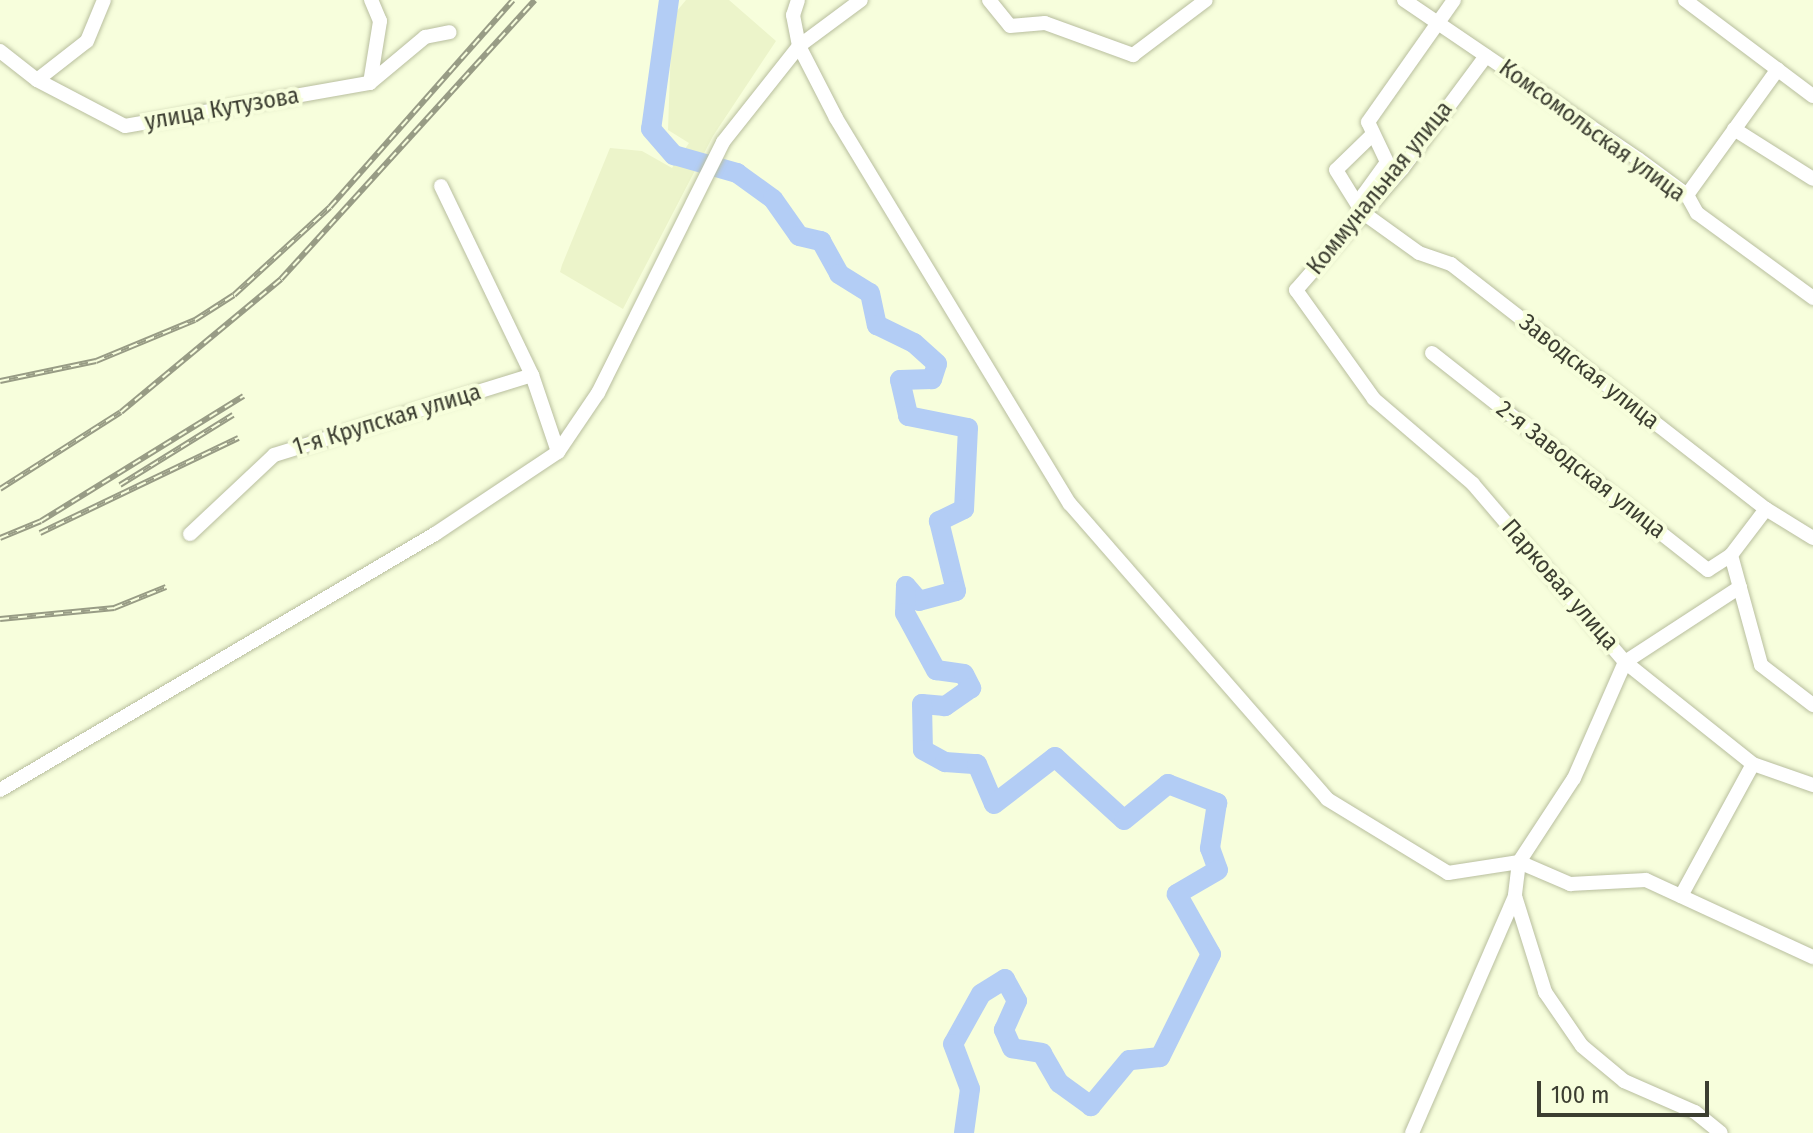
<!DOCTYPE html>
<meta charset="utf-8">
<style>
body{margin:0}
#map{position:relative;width:1813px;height:1133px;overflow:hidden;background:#f7fedc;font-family:"Fira Sans Condensed",sans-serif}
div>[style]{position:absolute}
.built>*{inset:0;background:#ecf4ca}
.river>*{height:20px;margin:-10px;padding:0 10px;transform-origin:10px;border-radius:10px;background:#b3cdf5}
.roads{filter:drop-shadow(0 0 2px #b8be9e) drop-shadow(0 0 2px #b8be9e)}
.minor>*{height:14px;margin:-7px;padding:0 7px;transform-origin:7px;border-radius:7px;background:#fff}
.rail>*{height:6px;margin-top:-3px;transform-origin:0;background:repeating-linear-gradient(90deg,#f7fedc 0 9px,#989c85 0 18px);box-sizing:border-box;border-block:2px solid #989c85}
span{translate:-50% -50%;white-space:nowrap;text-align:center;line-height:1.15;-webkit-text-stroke:8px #f7fedc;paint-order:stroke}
.street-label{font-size:24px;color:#3c3e31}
.scale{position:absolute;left:1537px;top:1081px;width:172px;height:36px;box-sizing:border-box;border:4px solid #3c3e31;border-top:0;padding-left:10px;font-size:24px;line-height:28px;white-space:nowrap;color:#3c3e31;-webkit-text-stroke:6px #f7fedc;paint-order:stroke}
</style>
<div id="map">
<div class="built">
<i style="clip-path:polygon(686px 0,729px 0,776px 41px,713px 136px,623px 309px,560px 272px,562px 265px,610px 148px,642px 151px,672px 168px,689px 143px,668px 130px,672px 17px)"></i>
</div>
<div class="river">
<i style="left:669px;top:0;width:130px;rotate:97.9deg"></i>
<i style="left:651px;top:129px;width:35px;rotate:49deg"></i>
<i style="left:674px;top:155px;width:66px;rotate:15.9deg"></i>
<i style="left:737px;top:173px;width:44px;rotate:35.8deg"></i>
<i style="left:773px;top:199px;width:45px;rotate:54.9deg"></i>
<i style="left:799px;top:236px;width:23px;rotate:13deg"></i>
<i style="left:821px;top:241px;width:38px;rotate:61deg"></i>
<i style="left:839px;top:274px;width:36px;rotate:32deg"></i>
<i style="left:870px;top:293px;width:33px;rotate:78deg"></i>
<i style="left:877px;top:325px;width:41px;rotate:25.9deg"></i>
<i style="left:914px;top:343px;width:31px;rotate:42deg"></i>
<i style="left:937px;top:364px;width:16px;rotate:108deg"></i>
<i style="left:932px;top:379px;width:32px;rotate:178deg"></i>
<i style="left:900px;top:380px;width:37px;rotate:77deg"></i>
<i style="left:908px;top:416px;width:61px;rotate:11.3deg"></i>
<i style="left:968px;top:428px;width:81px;rotate:92.8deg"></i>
<i style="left:964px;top:509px;width:28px;rotate:154deg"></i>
<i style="left:939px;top:521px;width:72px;rotate:76.3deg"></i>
<i style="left:956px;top:591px;width:38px;rotate:165deg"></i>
<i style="left:919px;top:601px;width:20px;rotate:-131deg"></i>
<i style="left:906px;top:586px;width:27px;rotate:92deg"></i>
<i style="left:905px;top:613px;width:65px;rotate:61.5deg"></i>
<i style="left:936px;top:670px;width:28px;rotate:8deg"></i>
<i style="left:964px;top:674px;width:16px;rotate:63deg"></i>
<i style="left:971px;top:688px;width:32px;rotate:145deg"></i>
<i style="left:945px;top:706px;width:23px;rotate:-175deg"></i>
<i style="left:922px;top:704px;width:46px;rotate:88.8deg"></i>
<i style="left:923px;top:750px;width:25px;rotate:29deg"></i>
<i style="left:945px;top:762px;width:32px;rotate:4deg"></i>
<i style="left:977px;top:764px;width:43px;rotate:67deg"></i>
<i style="left:994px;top:804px;width:77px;rotate:-37.6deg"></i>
<i style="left:1055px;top:757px;width:93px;rotate:42.4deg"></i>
<i style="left:1124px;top:820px;width:57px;rotate:-39.3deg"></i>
<i style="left:1168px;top:784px;width:53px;rotate:21.2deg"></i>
<i style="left:1217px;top:803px;width:46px;rotate:98.8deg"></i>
<i style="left:1210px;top:848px;width:23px;rotate:70deg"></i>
<i style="left:1218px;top:870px;width:48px;rotate:149.7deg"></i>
<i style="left:1177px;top:894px;width:69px;rotate:60.5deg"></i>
<i style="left:1211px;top:954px;width:115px;rotate:116.3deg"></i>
<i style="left:1160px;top:1057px;width:31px;rotate:174deg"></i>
<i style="left:1129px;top:1060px;width:60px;rotate:129.6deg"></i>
<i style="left:1091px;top:1106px;width:39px;rotate:-144deg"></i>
<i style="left:1059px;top:1083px;width:34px;rotate:-120deg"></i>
<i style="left:1042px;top:1053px;width:30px;rotate:-171deg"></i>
<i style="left:1012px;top:1048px;width:20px;rotate:-114deg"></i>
<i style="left:1004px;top:1030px;width:32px;rotate:-66deg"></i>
<i style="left:1017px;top:1001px;width:25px;rotate:-119deg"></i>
<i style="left:1005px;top:979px;width:28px;rotate:148deg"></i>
<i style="left:981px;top:994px;width:57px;rotate:119.2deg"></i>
<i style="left:953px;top:1044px;width:48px;rotate:69.3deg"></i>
<i style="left:970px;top:1089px;width:44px;rotate:97.8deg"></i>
</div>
<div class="roads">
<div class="minor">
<i style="left:798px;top:0;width:16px;rotate:108deg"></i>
<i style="left:793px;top:15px;width:32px;rotate:79deg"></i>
<i style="left:799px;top:46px;width:81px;rotate:62.8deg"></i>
<i style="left:836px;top:118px;width:451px;rotate:58.8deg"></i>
<i style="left:1070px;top:504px;width:391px;rotate:48.9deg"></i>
<i style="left:1327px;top:799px;width:142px;rotate:31.4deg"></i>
<i style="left:1448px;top:873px;width:72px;rotate:-8.8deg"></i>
<i style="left:1519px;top:862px;width:56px;rotate:23.3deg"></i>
<i style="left:1570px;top:884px;width:76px;rotate:-3deg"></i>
<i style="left:1646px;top:880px;width:184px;rotate:24.8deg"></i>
<i style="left:989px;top:0;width:33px;rotate:51deg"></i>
<i style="left:1010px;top:26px;width:35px;rotate:-5deg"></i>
<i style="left:1045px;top:23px;width:94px;rotate:20deg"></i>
<i style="left:1133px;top:55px;width:91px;rotate:-37deg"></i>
<i style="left:1404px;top:0;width:283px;rotate:34.2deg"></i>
<i style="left:1638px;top:159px;width:61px;rotate:36.3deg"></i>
<i style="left:1687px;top:195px;width:21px;rotate:61deg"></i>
<i style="left:1697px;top:213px;width:144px;rotate:36.2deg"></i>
<i style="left:1685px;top:0;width:160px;rotate:36.9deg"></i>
<i style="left:0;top:51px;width:47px;rotate:38.1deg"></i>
<i style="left:37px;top:80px;width:99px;rotate:27.6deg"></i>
<i style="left:125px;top:126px;width:249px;rotate:-10deg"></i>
<i style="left:370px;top:83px;width:72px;rotate:-39.9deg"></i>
<i style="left:425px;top:37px;width:25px;rotate:-11deg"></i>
<i style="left:1486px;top:56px;width:141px;rotate:126.6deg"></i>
<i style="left:1402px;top:169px;width:161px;rotate:131.2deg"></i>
<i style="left:1296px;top:290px;width:134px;rotate:54.4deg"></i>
<i style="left:1374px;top:399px;width:130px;rotate:40.6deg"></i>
<i style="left:1473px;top:484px;width:234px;rotate:49.5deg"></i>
<i style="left:1625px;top:662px;width:127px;rotate:113.7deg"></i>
<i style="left:1574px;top:778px;width:100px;rotate:123.2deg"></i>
<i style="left:1519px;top:862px;width:34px;rotate:97deg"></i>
<i style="left:1515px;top:896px;width:101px;rotate:72.6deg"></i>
<i style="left:1545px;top:992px;width:65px;rotate:55.6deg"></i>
<i style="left:1582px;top:1046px;width:55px;rotate:39.8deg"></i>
<i style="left:1624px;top:1081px;width:77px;rotate:23.6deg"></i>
<i style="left:1695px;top:1112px;width:33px;rotate:39deg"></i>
<i style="left:37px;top:80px;width:63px;rotate:-38deg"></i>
<i style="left:87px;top:41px;width:44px;rotate:-67.5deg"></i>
<i style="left:370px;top:83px;width:63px;rotate:-80.8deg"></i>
<i style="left:380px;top:21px;width:23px;rotate:-113deg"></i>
<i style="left:1734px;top:129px;width:93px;rotate:32.3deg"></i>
<i style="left:1370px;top:137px;width:47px;rotate:135.9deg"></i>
<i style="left:1336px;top:170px;width:49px;rotate:58.2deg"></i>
<i style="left:1362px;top:212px;width:18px;rotate:-84deg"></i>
<i style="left:1364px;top:194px;width:39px;rotate:-54deg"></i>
<i style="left:1387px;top:162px;width:44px;rotate:-115.4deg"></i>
<i style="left:1368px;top:122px;width:149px;rotate:-54.8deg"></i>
<i style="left:441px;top:186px;width:210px;rotate:64.3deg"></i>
<i style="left:1687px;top:195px;width:155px;rotate:-54.2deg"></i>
<i style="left:1362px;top:212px;width:70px;rotate:35.7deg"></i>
<i style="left:1419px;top:253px;width:34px;rotate:19deg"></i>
<i style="left:1451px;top:264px;width:399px;rotate:37.9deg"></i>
<i style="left:1766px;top:509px;width:55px;rotate:31.7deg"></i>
<i style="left:1432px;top:353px;width:351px;rotate:38.2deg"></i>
<i style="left:1708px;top:570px;width:27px;rotate:-33deg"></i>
<i style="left:1766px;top:509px;width:58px;rotate:127.3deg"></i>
<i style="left:1731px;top:555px;width:114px;rotate:74.7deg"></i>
<i style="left:1761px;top:665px;width:66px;rotate:37.6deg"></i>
<i style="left:190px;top:534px;width:115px;rotate:-43.2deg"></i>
<i style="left:274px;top:455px;width:270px;rotate:-17.2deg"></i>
<i style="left:532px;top:375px;width:81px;rotate:71.3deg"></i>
<i style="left:1740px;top:587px;width:137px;rotate:146.9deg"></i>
<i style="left:1625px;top:662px;width:164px;rotate:38.6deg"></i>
<i style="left:1753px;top:764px;width:64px;rotate:19.3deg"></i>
<i style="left:0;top:790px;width:505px;rotate:-30.48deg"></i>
<i style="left:435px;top:534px;width:148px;rotate:-33.7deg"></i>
<i style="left:558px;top:452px;width:71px;rotate:-55.9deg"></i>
<i style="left:598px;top:393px;width:280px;rotate:-63.5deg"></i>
<i style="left:723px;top:142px;width:122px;rotate:-51.6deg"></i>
<i style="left:799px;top:46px;width:77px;rotate:-36.6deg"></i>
<i style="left:1681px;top:896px;width:150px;rotate:-61.4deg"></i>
<i style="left:1412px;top:1133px;width:258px;rotate:-66.5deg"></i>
</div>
</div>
<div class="rail">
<i style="left:0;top:381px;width:98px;rotate:-11.8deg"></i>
<i style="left:96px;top:361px;width:107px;rotate:-22.5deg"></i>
<i style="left:195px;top:320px;width:46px;rotate:-32.7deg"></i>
<i style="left:234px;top:295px;width:130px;rotate:-42.5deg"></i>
<i style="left:330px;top:207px;width:276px;rotate:-48.5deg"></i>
<i style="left:120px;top:485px;width:133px;rotate:-31.8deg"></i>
<i style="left:0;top:489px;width:143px;rotate:-32.5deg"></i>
<i style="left:121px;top:412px;width:208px;rotate:-39.7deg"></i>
<i style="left:281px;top:279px;width:377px;rotate:-47.7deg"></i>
<i style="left:40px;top:533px;width:220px;rotate:-25.6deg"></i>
<i style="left:0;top:538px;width:44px;rotate:-22.5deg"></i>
<i style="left:41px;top:521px;width:238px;rotate:-31.7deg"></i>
<i style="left:0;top:619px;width:115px;rotate:-5.5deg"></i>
<i style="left:114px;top:608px;width:56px;rotate:-22deg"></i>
</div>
<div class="street-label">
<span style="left:222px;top:109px;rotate:-10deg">улица Кутузова</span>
<span style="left:1592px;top:131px;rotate:36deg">Комсомольская улица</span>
<span style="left:1380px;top:188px;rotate:-51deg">Коммунальная улица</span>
<span style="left:1589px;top:372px;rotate:38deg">Заводская улица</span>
<span style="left:387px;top:420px;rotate:-17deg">1-я Крупская улица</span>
<span style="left:1581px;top:470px;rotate:38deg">2-я Заводская улица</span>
<span style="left:1560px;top:585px;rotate:49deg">Парковая улица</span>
</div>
<div class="scale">100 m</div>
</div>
